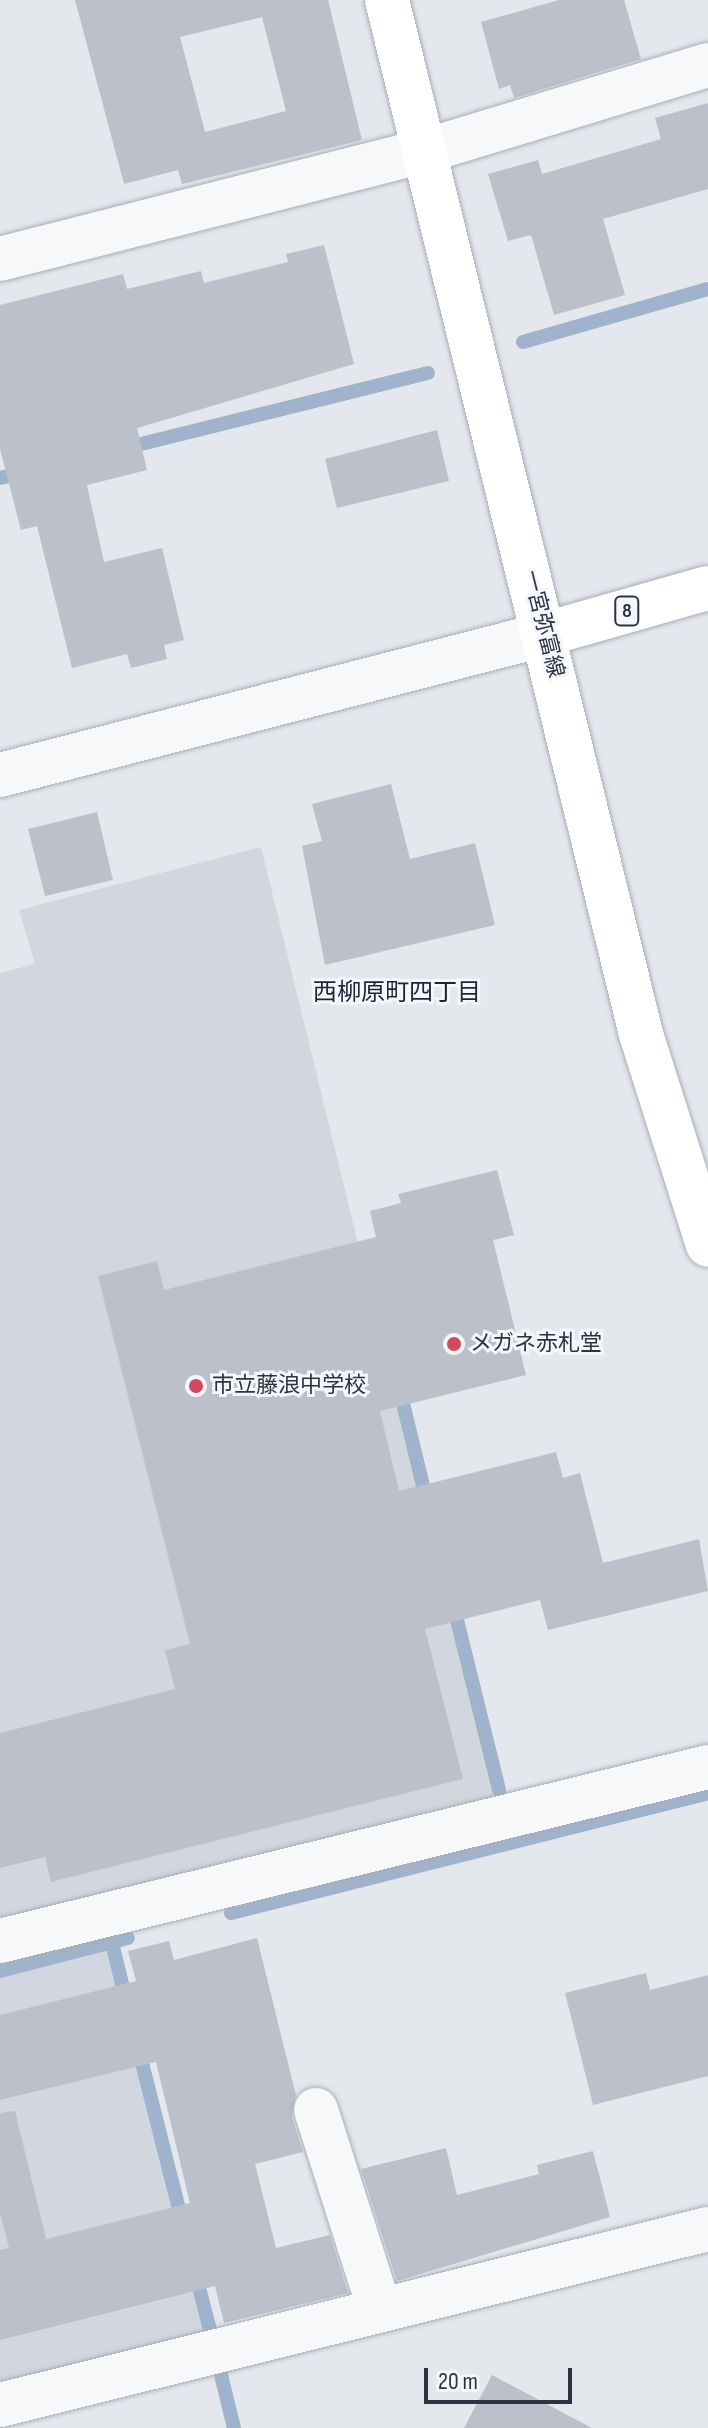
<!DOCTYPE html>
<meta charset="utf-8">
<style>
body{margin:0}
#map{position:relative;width:708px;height:2428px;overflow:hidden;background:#e4e7ec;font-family:"Sofia Sans Condensed","Noto Sans JP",sans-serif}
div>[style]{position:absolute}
.built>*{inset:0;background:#d2d6de}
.stream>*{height:14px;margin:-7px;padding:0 7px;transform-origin:7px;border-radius:7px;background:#9fb4cc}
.building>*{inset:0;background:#bbc0ca}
.roads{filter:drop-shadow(0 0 2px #a9aeb7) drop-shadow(0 0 2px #a9aeb7)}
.minor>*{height:44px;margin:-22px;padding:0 22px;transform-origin:22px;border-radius:22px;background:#f7f8fa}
.major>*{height:44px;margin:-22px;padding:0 22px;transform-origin:22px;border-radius:22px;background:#fff}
.dots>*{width:22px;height:22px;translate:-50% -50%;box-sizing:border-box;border:4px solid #f4f6f9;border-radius:50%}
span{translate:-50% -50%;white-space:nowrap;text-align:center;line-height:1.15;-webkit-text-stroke:6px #f4f6f9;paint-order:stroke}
.shield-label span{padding:2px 6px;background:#f4f6f9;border:2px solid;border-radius:6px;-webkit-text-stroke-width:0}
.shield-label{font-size:20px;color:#2b3445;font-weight:700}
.street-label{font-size:22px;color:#2b3445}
.poi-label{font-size:22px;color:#2b3445}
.left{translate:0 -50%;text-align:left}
.neighbourhood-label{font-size:24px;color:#1d2536}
.scale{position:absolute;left:424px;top:2368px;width:148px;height:36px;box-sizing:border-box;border:4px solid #2b3445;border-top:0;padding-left:10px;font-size:24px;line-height:28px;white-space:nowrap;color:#2b3445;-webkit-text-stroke:6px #f4f6f9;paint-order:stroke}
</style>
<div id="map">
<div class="built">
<i style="clip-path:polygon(261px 847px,494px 1799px,95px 1897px,207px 2346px,0 2396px,0 973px,35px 964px,19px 910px)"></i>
</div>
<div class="stream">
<i style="left:523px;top:342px;width:192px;rotate:-16deg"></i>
<i style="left:125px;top:448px;width:312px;rotate:-13.9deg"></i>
<i style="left:0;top:478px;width:25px;rotate:-12deg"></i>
<i style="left:399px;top:1387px;width:118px;rotate:76.3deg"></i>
<i style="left:453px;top:1604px;width:192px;rotate:76.1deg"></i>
<i style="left:231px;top:1913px;width:492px;rotate:-14.1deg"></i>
<i style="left:112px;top:1943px;width:59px;rotate:76.2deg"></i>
<i style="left:0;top:1971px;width:132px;rotate:-14.5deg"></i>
<i style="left:138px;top:2047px;width:184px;rotate:75.8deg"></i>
<i style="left:195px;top:2272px;width:60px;rotate:75.5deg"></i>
<i style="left:221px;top:2375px;width:55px;rotate:76.2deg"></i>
</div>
<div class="building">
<i style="clip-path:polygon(evenodd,75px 0,328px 0,362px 140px,182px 184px,178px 170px,124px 184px,75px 0,262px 17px,286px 111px,205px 132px,180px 37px,262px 17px)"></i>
<i style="clip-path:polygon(559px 0,624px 0,641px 59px,514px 98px,510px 85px,499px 89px,481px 22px)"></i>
<i style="clip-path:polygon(708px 103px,708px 189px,603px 219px,625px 295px,554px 315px,531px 235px,508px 241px,488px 174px,538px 160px,542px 174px,661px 139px,655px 118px)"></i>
<i style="clip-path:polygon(324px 245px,354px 364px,137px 428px,147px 470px,87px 485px,104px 562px,162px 548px,184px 640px,164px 645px,167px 659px,131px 668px,127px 654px,72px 668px,37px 526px,21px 530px,0 449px,0 305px,123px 274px,127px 289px,201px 271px,204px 283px,288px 262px,286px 254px)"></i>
<i style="clip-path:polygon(437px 430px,449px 481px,337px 508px,325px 459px)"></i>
<i style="clip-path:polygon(391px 784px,410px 859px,475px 843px,495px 925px,325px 965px,302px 846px,322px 841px,312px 804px)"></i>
<i style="clip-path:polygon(97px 812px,113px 880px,45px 896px,28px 829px)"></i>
<i style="clip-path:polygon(497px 1170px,514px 1235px,493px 1240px,526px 1375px,380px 1411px,399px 1491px,556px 1452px,563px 1478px,580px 1473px,603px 1563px,699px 1539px,708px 1591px,548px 1630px,540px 1600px,425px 1629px,463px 1779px,51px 1882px,45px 1857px,0 1868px,0 1733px,175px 1689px,165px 1650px,190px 1644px,98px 1276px,157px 1261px,164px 1290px,376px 1237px,370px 1211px,401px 1203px,398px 1194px)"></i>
<i style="clip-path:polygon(257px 1938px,296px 2095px,292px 2117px,303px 2152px,255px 2164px,276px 2248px,330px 2235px,348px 2293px,224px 2323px,215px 2286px,0 2340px,0 2250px,9px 2248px,0 2213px,0 2113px,15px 2111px,46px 2239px,190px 2203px,156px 2062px,0 2100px,0 2015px,136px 1981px,128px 1951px,169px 1941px,174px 1960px)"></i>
<i style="clip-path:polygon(646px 1973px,650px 1990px,708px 1975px,708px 2076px,593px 2105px,565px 1993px)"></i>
<i style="clip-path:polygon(446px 2148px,457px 2195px,539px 2174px,537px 2165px,593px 2151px,610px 2217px,397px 2281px,361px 2169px)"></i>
<i style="clip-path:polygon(492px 2375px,592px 2428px,464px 2428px)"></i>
</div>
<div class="roads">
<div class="minor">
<i style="left:0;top:259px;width:439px;rotate:-14.3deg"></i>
<i style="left:425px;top:151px;width:296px;rotate:-16.9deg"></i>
<i style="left:0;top:775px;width:564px;rotate:-14.48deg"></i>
<i style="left:0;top:1941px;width:729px;rotate:-13.81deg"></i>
<i style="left:316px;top:2110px;width:210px;rotate:72.3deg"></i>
<i style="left:0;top:2405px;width:730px;rotate:-13.96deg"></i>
</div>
<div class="major">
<i style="left:387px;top:0;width:1065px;rotate:76.2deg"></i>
<i style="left:641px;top:1034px;width:221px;rotate:72.4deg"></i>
<i style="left:546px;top:634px;width:168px;rotate:-15.9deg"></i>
</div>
</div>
<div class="dots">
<i style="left:454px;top:1344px;background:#d1495b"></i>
<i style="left:196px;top:1386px;background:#d1495b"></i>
</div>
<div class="shield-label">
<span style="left:627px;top:611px">8</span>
</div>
<div class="street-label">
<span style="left:543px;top:624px;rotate:76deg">一宮弥富線</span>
</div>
<div class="poi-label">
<span class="left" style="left:470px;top:1344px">メガネ赤札堂</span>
<span class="left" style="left:212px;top:1386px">市立藤浪中学校</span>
</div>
<div class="neighbourhood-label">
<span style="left:397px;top:993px">西柳原町四丁目</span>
</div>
<div class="scale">20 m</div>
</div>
